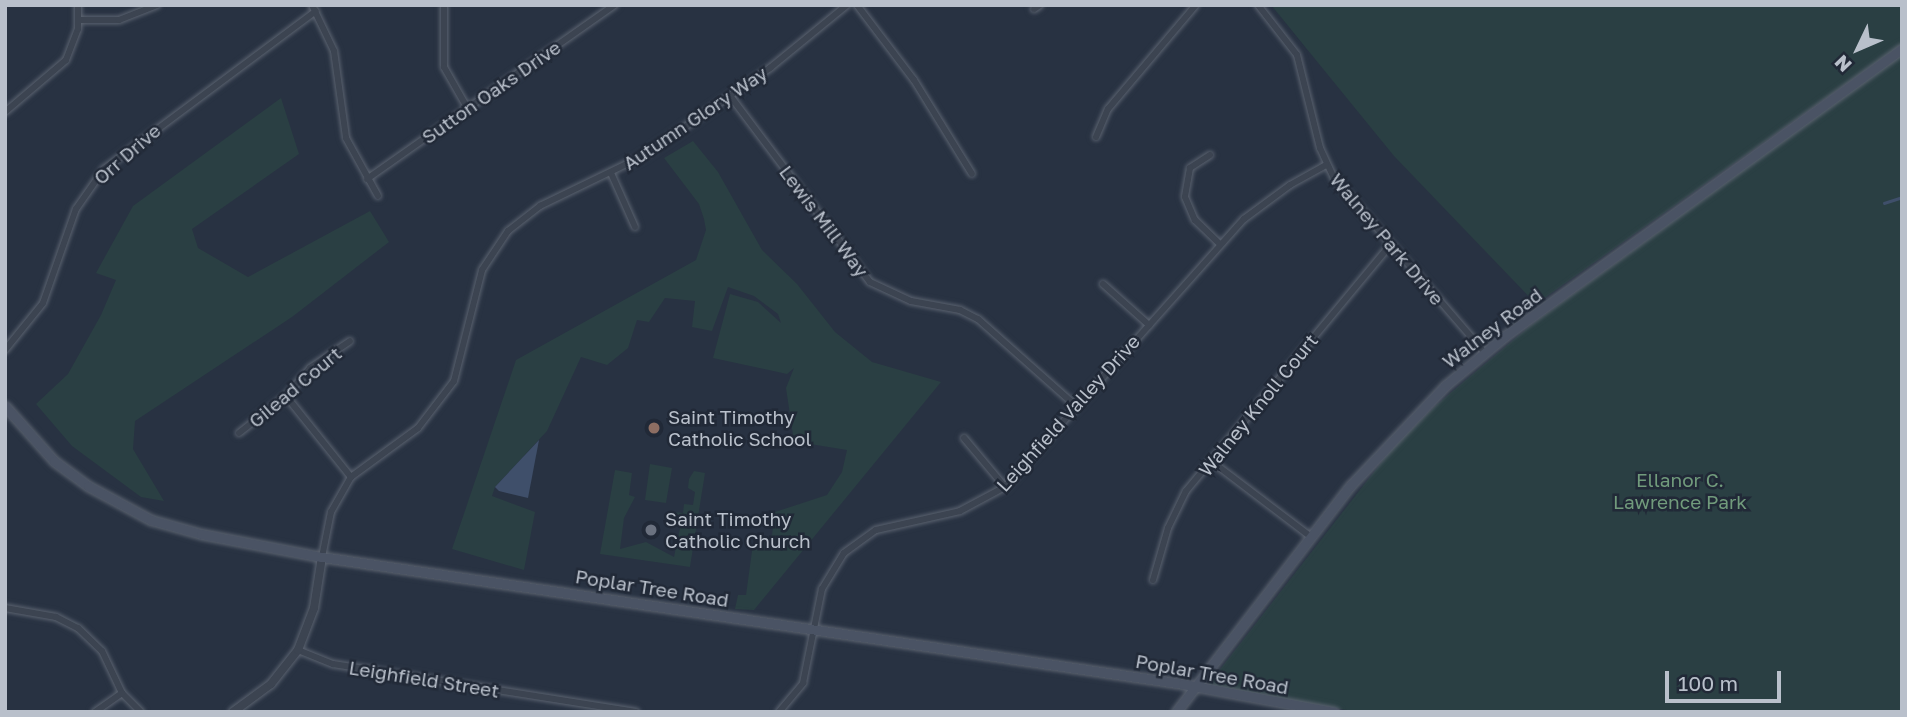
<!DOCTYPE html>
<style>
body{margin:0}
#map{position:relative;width:1907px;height:717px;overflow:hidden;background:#283242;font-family:"Golos Text",sans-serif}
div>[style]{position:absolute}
.green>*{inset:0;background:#2a3f43}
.water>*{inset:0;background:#3f4f6a}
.stream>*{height:2.5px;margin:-1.25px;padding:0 1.25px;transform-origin:1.25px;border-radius:1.25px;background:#3f4f6a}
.roads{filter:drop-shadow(0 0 2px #5a626f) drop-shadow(0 0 2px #5a626f)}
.minor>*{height:6px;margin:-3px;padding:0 3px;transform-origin:3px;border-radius:3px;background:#3c4451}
.tertiary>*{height:8px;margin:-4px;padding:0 4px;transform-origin:4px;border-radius:4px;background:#3c4451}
.secondary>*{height:9px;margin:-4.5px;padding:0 4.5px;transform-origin:4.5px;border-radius:4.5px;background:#4a5364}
.dots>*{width:19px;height:19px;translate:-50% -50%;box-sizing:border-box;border:4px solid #212937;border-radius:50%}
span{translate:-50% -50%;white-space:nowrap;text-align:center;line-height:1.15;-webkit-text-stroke:5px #212937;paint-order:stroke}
.street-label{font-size:19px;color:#b9c0cb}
.poi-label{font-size:19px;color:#b9c0cb}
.left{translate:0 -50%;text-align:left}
.park-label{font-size:19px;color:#719b7c}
.frame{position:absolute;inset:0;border:7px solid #b9c0cb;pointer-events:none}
.north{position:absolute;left:1823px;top:14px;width:70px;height:70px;-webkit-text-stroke:5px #212937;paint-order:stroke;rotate:226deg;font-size:19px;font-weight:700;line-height:28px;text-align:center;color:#b9c0cb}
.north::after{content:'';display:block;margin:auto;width:24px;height:32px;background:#b9c0cb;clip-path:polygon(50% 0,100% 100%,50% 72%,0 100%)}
.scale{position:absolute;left:1665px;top:671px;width:116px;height:32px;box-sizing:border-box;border:4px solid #b9c0cb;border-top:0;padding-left:9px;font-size:21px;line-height:24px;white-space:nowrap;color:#b9c0cb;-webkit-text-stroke:5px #212937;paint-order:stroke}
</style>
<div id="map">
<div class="green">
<i style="clip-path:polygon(1271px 5px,1902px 5px,1902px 44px,1536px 304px,1394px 156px)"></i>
<i style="clip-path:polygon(1902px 54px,1902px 712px,1358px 712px,1207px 686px,1391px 450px,1435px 406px,1531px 325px)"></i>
<i style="clip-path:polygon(281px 98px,299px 154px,192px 229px,198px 248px,248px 277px,370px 211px,389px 242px,292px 317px,135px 421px,133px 449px,164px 501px,141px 497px,72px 446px,36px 404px,68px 374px,101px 315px,116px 280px,96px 273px,133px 206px)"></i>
<i style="clip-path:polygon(693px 141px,718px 172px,762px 250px,797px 284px,835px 332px,872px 362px,941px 382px,754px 610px,735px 609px,738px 595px,746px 595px,753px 544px,772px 535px,775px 512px,827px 495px,842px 472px,847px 450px,804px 443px,793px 435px,786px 388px,794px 368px,787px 374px,713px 358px,730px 294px,758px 302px,781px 323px,778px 314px,754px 296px,728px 287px,712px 331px,692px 327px,695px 301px,665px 298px,649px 322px,637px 320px,628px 348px,607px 365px,581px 357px,547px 431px,495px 487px,492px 496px,535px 512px,524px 570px,452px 549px,516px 360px,696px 260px,706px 230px,704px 219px,699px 204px,664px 158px)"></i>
<i style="clip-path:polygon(650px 464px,672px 468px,666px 503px,645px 500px)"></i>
<i style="clip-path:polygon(615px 470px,632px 473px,629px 495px,635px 497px,624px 518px,620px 549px,646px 542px,674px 557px,680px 528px,674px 512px,683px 513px,684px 504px,693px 505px,695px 492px,688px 488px,689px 479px,694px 471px,705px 473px,690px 567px,600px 554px)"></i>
</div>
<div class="water">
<i style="clip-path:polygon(539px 440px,528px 498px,499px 491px,495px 487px)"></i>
</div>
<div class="stream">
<i style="left:1884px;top:203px;width:19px;rotate:-18deg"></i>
</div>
<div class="roads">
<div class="minor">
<i style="left:312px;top:5px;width:51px;rotate:64.4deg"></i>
<i style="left:334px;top:51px;width:88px;rotate:82.1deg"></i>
<i style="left:346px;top:138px;width:66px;rotate:61.1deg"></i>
<i style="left:444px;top:5px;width:62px;rotate:90deg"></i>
<i style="left:444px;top:67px;width:48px;rotate:60.3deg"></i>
<i style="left:857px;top:5px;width:94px;rotate:52.8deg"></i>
<i style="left:914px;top:80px;width:110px;rotate:58.3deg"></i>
<i style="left:1258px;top:5px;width:63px;rotate:52deg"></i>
<i style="left:1297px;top:55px;width:96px;rotate:76.1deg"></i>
<i style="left:1320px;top:148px;width:33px;rotate:65deg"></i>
<i style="left:1334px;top:178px;width:230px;rotate:49.2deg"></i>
<i style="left:1034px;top:9px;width:7px;rotate:-34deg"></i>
<i style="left:80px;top:20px;width:39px"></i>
<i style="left:119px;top:20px;width:41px;rotate:-21.5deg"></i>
<i style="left:731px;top:97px;width:231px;rotate:53.1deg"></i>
<i style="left:870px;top:282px;width:45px;rotate:24.9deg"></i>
<i style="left:911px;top:301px;width:50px;rotate:10.4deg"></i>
<i style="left:960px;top:310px;width:20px;rotate:27deg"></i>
<i style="left:978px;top:319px;width:131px;rotate:41.6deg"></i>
<i style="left:5px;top:112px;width:80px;rotate:-40.4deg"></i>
<i style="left:66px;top:60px;width:33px;rotate:-69deg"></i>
<i style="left:78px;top:29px;width:24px;rotate:-90deg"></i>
<i style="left:1096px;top:137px;width:30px;rotate:-67deg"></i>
<i style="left:1108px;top:109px;width:136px;rotate:-49.8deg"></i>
<i style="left:1210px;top:155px;width:24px;rotate:147deg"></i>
<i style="left:1190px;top:168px;width:29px;rotate:100deg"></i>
<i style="left:1185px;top:197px;width:25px;rotate:67deg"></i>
<i style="left:1195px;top:220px;width:35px;rotate:44deg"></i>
<i style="left:611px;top:173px;width:59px;rotate:66deg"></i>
<i style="left:367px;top:179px;width:303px;rotate:-35.1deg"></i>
<i style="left:1103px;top:284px;width:62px;rotate:41.7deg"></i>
<i style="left:5px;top:350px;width:60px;rotate:-51deg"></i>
<i style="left:43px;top:303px;width:100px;rotate:-70.7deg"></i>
<i style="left:76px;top:209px;width:49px;rotate:-55deg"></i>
<i style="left:104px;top:169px;width:264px;rotate:-36.7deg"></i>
<i style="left:286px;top:396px;width:104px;rotate:51.3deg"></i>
<i style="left:239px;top:433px;width:60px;rotate:-38.2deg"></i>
<i style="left:286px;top:396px;width:37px;rotate:-49deg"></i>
<i style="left:310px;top:368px;width:48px;rotate:-34deg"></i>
<i style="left:964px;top:438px;width:64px;rotate:50.1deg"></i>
<i style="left:1211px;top:461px;width:126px;rotate:37.2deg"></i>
<i style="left:322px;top:557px;width:46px;rotate:-78.7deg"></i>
<i style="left:331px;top:512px;width:40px;rotate:-60.3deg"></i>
<i style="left:351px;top:477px;width:83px;rotate:-36.2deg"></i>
<i style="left:418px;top:428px;width:59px;rotate:-52.5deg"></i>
<i style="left:454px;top:381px;width:114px;rotate:-75.8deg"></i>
<i style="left:482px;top:270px;width:47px;rotate:-56.3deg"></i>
<i style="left:508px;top:231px;width:41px;rotate:-38deg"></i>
<i style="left:540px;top:206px;width:114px;rotate:-25.9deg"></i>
<i style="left:643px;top:156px;width:155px;rotate:-34.7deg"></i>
<i style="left:770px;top:68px;width:99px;rotate:-39.3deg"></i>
<i style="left:1153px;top:580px;width:54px;rotate:-73.9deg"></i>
<i style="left:1168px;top:528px;width:41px;rotate:-64.1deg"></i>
<i style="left:1186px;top:491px;width:320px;rotate:-50.3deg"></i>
<i style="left:5px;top:608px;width:52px;rotate:10deg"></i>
<i style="left:56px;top:617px;width:25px;rotate:27deg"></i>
<i style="left:78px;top:628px;width:33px;rotate:44deg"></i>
<i style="left:102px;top:651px;width:47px;rotate:64.5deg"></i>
<i style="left:122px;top:693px;width:27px;rotate:45deg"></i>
<i style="left:298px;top:650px;width:38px;rotate:22deg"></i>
<i style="left:333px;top:664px;width:307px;rotate:9deg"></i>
<i style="left:95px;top:712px;width:33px;rotate:-35deg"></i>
<i style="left:779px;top:712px;width:38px;rotate:-50deg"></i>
<i style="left:803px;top:683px;width:96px;rotate:-78.6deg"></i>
<i style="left:822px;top:589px;width:42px;rotate:-58.6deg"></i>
<i style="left:844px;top:553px;width:39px;rotate:-36deg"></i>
<i style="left:876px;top:530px;width:86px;rotate:-12.7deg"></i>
<i style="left:960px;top:511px;width:51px;rotate:-28.1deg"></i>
<i style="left:1005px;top:487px;width:359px;rotate:-48.3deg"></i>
<i style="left:1244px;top:219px;width:57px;rotate:-36.5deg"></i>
<i style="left:1290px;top:185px;width:41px;rotate:-29.1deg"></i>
</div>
<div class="tertiary">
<i style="left:233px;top:712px;width:47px;rotate:-36.4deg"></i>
<i style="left:271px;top:684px;width:43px;rotate:-51.5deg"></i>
<i style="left:298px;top:650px;width:45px;rotate:-69.1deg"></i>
<i style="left:314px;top:608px;width:52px;rotate:-81.1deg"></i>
</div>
<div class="secondary">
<i style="left:5px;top:406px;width:74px;rotate:48.3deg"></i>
<i style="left:54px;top:461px;width:42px;rotate:36.3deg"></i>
<i style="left:88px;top:486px;width:72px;rotate:28.4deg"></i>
<i style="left:151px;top:520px;width:52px;rotate:15.6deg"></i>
<i style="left:201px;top:534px;width:123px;rotate:10.8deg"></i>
<i style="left:322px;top:557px;width:870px;rotate:8.39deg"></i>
<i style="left:1183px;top:684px;width:154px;rotate:10.5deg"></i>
<i style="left:1176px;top:712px;width:287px;rotate:-52.4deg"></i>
<i style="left:1351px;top:485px;width:138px;rotate:-46.5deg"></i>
<i style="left:1446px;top:385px;width:77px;rotate:-39.7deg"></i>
<i style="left:1505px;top:336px;width:490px;rotate:-35.9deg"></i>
</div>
</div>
<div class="dots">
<i style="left:654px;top:428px;background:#8d6e63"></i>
<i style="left:651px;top:530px;background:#6b7280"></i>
</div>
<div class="street-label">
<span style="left:491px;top:92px;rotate:-35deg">Sutton Oaks Drive</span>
<span style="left:695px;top:118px;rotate:-34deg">Autumn Glory Way</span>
<span style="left:127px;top:154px;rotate:-41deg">Orr Drive</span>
<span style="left:824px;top:221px;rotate:53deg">Lewis Mill Way</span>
<span style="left:1387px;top:239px;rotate:50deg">Walney Park Drive</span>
<span style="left:1492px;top:328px;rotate:-37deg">Walney Road</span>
<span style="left:295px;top:387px;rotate:-40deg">Gilead Court</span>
<span style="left:1258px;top:405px;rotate:-51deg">Walney Knoll Court</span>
<span style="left:1068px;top:413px;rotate:-48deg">Leighfield Valley Drive</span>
<span style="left:652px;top:588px;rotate:9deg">Poplar Tree Road</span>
<span style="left:1212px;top:674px;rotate:10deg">Poplar Tree Road</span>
<span style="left:424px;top:679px;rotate:9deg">Leighfield Street</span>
</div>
<div class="poi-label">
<span class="left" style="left:668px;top:428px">Saint Timothy<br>Catholic School</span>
<span class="left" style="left:665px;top:530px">Saint Timothy<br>Catholic Church</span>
</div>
<div class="park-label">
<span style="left:1680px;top:491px">Ellanor C.<br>Lawrence Park</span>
</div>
<div class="frame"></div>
<div class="north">N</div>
<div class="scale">100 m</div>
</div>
